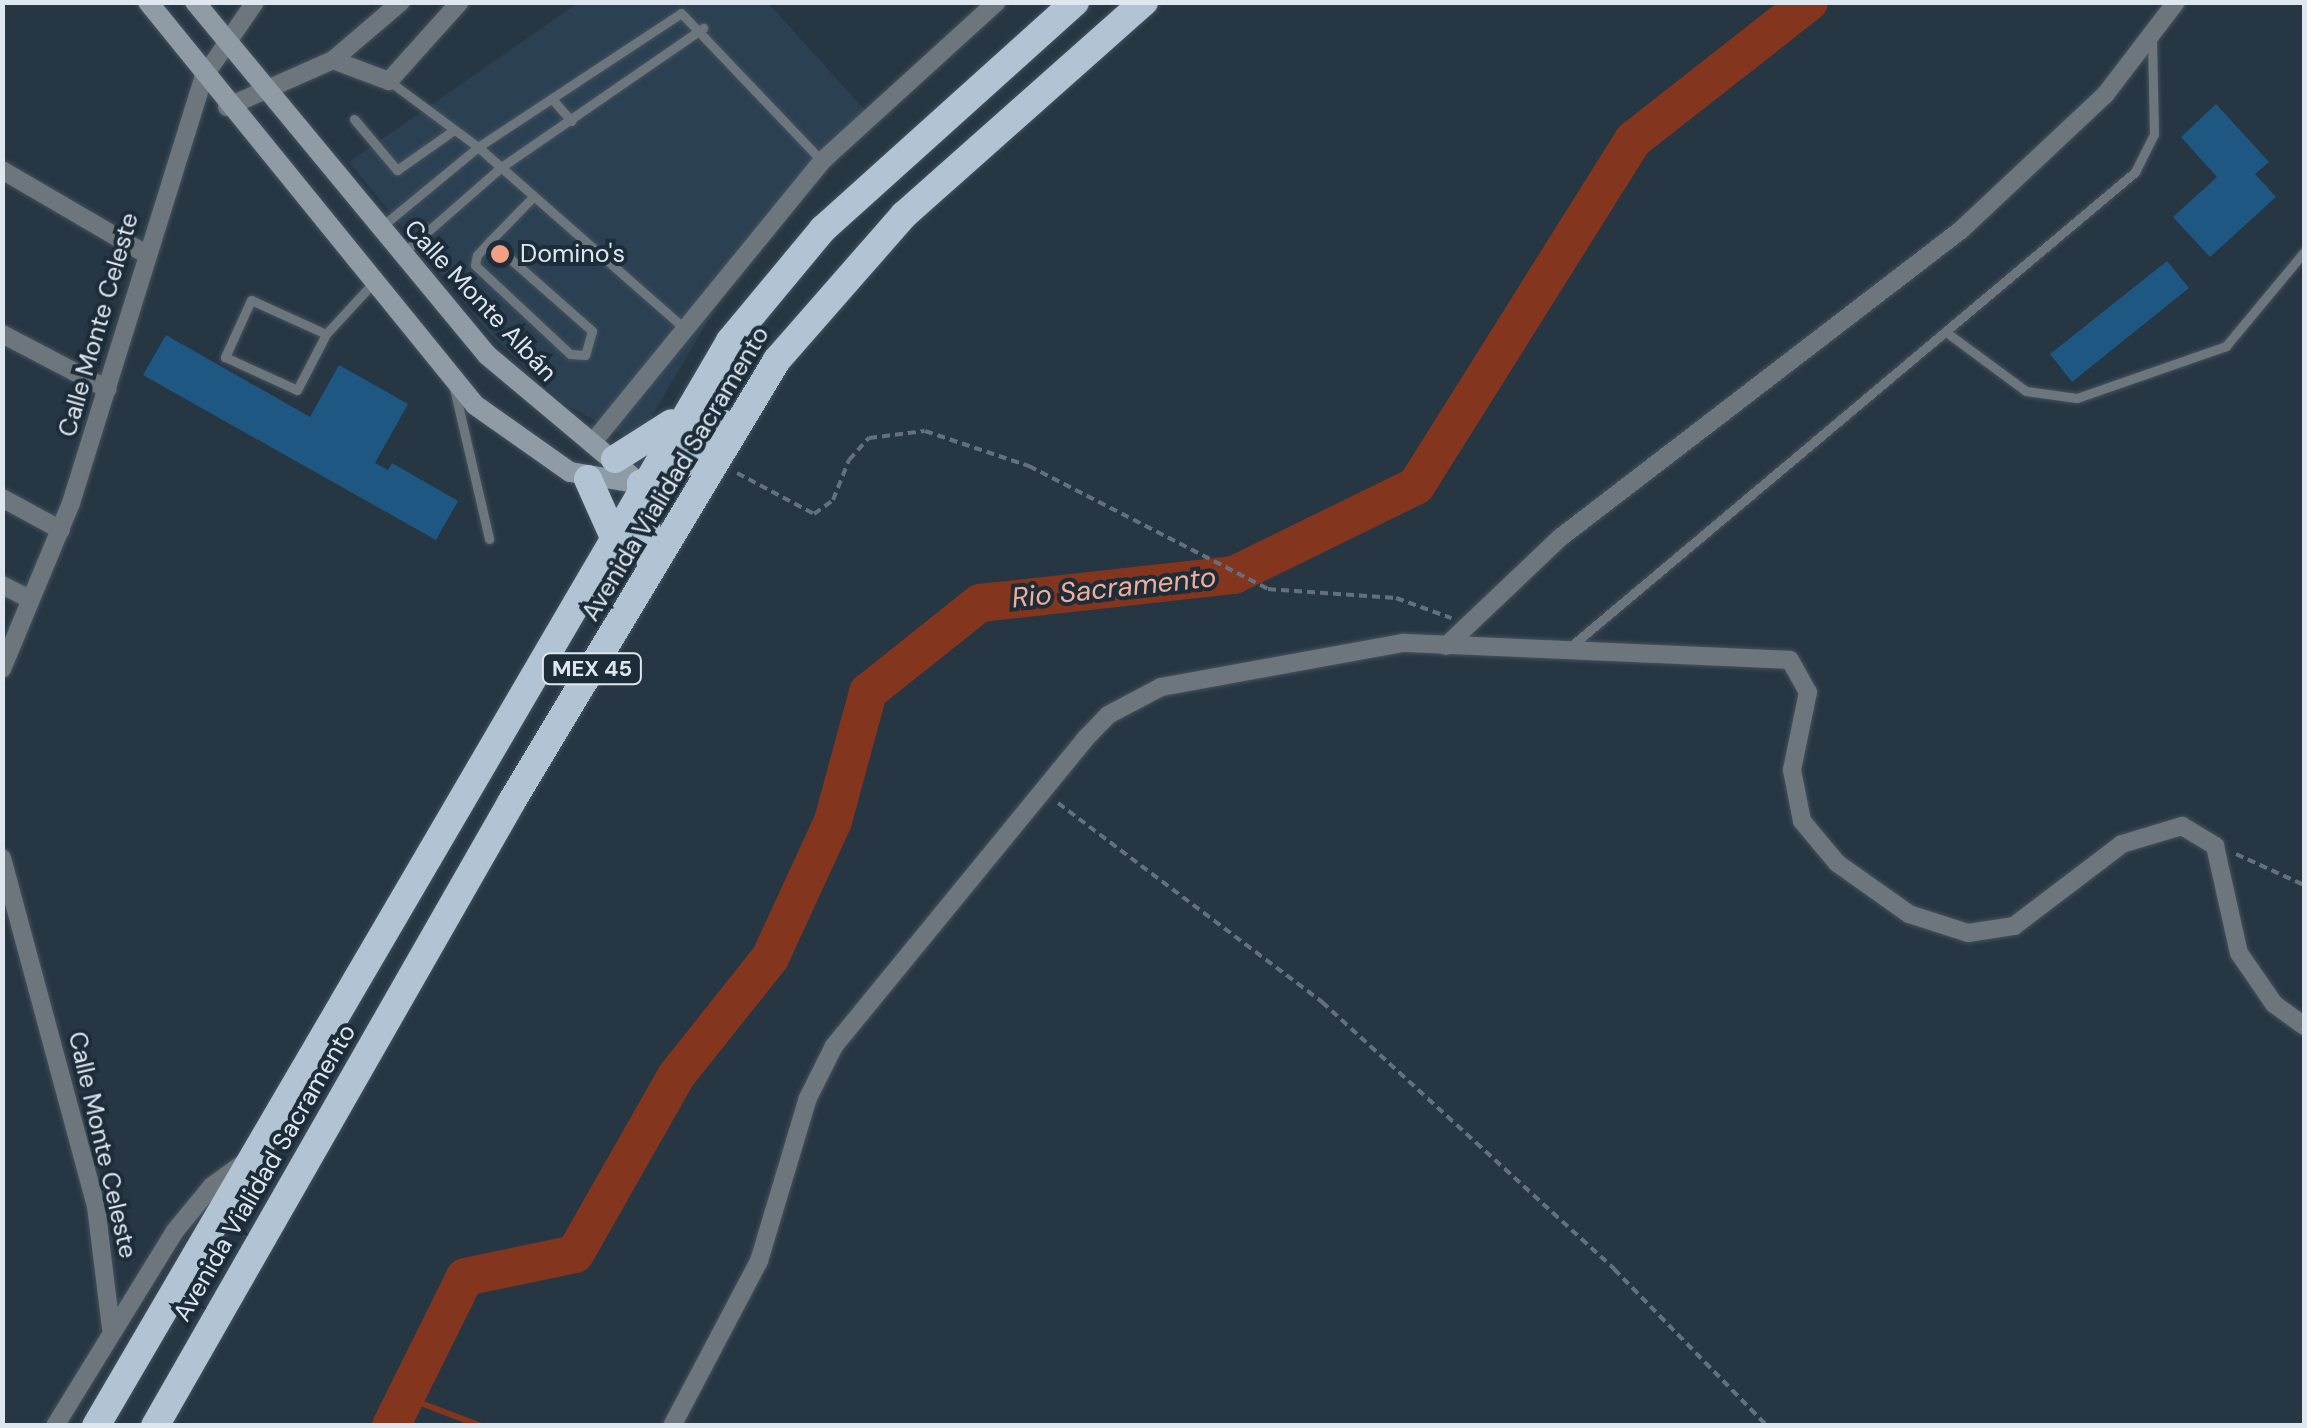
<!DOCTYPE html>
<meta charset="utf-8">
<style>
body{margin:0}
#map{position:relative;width:2307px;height:1428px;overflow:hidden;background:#273643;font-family:"DM Sans",sans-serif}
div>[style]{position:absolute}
.built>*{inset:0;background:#2b4052}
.stream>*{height:6px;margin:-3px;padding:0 3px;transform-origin:3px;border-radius:3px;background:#84351d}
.river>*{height:38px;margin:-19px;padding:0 19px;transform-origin:19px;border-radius:19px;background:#84351d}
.building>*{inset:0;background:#1e5782}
.path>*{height:4px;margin-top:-2px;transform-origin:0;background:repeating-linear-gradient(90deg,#64717c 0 8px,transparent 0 13px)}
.roads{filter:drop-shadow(0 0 2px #44525f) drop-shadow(0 0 2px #44525f)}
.service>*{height:9px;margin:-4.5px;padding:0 4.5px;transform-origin:4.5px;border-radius:4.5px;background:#6e767d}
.minor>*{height:18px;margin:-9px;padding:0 9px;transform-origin:9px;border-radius:9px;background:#6e767d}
.secondary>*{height:20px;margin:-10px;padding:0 10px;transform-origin:10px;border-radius:10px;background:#8f9ba5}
.trunk>*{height:28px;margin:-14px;padding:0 14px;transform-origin:14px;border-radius:14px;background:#b2c4d3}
.dots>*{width:28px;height:28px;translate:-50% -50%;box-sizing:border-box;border:5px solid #1d2c39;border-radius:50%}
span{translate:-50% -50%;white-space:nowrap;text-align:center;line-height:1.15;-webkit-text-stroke:8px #1d2c39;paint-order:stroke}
.shield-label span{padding:2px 8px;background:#1d2c39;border:2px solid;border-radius:8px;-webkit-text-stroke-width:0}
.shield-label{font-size:22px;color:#dee7f0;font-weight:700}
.poi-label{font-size:25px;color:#dee7f0}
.left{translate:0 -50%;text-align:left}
.street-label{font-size:25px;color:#dee7f0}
.water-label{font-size:28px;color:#f2ad98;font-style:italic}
.frame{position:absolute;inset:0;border:5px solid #dee7f0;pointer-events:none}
</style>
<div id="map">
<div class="built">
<i style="clip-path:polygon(578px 3px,768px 3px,873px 119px,730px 283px,636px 443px,563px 403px,488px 332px,349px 162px)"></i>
</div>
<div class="stream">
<i style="left:405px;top:1397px;width:81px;rotate:20.9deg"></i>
</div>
<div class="river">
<i style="left:391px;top:1426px;width:166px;rotate:-63.6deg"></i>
<i style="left:465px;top:1277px;width:112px;rotate:-11.8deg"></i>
<i style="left:575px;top:1254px;width:205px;rotate:-60.4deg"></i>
<i style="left:676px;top:1076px;width:151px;rotate:-51.5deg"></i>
<i style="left:770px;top:958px;width:151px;rotate:-65.3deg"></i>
<i style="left:833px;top:821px;width:134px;rotate:-74.8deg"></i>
<i style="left:868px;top:692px;width:143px;rotate:-38.5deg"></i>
<i style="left:980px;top:603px;width:256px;rotate:-6.3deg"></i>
<i style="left:1234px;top:575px;width:203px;rotate:-26.1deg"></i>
<i style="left:1416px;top:486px;width:408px;rotate:-57.9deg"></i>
<i style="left:1633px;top:140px;width:224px;rotate:-38.1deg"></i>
</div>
<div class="building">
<i style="clip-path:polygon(2216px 104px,2269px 162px,2255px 174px,2276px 197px,2210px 257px,2173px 217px,2217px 177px,2181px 137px)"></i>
<i style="clip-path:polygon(2167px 261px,2189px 288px,2072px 382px,2050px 354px)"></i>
<i style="clip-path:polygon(166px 335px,310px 417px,339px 365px,408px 404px,375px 463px,388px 470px,392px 463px,458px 501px,436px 540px,143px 375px)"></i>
</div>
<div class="path">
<i style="left:737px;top:473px;width:87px;rotate:28deg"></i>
<i style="left:814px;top:514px;width:24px;rotate:-36deg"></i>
<i style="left:833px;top:500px;width:43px;rotate:-68.2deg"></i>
<i style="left:849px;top:460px;width:30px;rotate:-48deg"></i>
<i style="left:869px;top:438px;width:56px;rotate:-7.1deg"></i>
<i style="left:925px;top:431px;width:110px;rotate:18.6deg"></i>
<i style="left:1029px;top:466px;width:269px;rotate:27.2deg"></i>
<i style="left:1268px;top:589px;width:128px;rotate:4deg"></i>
<i style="left:1396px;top:598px;width:59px;rotate:20deg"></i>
<i style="left:1058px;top:803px;width:331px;rotate:37deg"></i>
<i style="left:1322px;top:1002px;width:396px;rotate:42.4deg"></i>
<i style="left:1614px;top:1269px;width:219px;rotate:45.7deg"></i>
<i style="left:2236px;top:854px;width:75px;rotate:24.5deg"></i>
</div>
<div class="roads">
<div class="service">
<i style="left:389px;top:81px;width:111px;rotate:36.6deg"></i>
<i style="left:478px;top:147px;width:271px;rotate:41.3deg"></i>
<i style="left:553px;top:100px;width:28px;rotate:49deg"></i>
<i style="left:354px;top:119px;width:67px;rotate:49.9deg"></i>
<i style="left:397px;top:170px;width:70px;rotate:-35.1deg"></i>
<i style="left:381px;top:227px;width:126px;rotate:-39.5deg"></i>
<i style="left:478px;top:147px;width:243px;rotate:-33.4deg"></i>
<i style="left:681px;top:13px;width:204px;rotate:46.4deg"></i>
<i style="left:490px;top:241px;width:136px;rotate:41.4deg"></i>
<i style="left:592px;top:331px;width:25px;rotate:106deg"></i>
<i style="left:585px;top:355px;width:15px;rotate:-176deg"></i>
<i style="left:570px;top:354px;width:130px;rotate:-136.9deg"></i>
<i style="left:475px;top:265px;width:10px;rotate:-79deg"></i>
<i style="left:477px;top:255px;width:19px;rotate:-47deg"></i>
<i style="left:490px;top:241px;width:60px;rotate:-45.7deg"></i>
<i style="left:403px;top:253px;width:129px;rotate:-41.2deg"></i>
<i style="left:500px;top:168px;width:247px;rotate:-34.6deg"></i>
<i style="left:326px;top:334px;width:82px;rotate:-155.6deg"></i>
<i style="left:251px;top:300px;width:63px;rotate:114.5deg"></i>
<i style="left:225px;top:357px;width:79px;rotate:24.6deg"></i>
<i style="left:297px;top:390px;width:63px;rotate:-62.6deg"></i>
<i style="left:326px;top:334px;width:68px;rotate:-47.4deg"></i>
<i style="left:1950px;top:335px;width:94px;rotate:36.4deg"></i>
<i style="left:2026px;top:391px;width:51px;rotate:7.8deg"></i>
<i style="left:2077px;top:398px;width:158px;rotate:-19.2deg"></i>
<i style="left:2226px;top:346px;width:122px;rotate:-50.3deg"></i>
<i style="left:454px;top:388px;width:155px;rotate:76.9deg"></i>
<i style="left:1570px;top:647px;width:738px;rotate:-40.05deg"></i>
<i style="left:2135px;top:172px;width:42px;rotate:-63.4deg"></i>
<i style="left:2154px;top:134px;width:96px;rotate:-91.2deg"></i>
</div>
<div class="minor">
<i style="left:333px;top:60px;width:60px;rotate:20.6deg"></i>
<i style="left:389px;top:81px;width:106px;rotate:-48.1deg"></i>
<i style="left:227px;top:107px;width:116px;rotate:-23.9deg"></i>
<i style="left:333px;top:60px;width:89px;rotate:-40.5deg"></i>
<i style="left:2px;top:170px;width:164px;rotate:30.3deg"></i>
<i style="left:2px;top:334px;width:119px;rotate:27.6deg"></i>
<i style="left:593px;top:442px;width:362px;rotate:-50.8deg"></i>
<i style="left:822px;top:161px;width:236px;rotate:-42.3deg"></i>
<i style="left:2px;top:498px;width:67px;rotate:28.5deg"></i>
<i style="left:2px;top:585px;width:31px;rotate:27deg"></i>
<i style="left:1446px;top:646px;width:158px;rotate:-43.5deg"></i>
<i style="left:1561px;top:537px;width:504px;rotate:-37.51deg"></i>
<i style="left:1961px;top:230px;width:197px;rotate:-43.2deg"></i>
<i style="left:2105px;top:95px;width:117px;rotate:-52.6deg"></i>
<i style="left:2px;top:669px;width:180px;rotate:-67.4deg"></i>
<i style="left:71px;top:503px;width:445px;rotate:-72.7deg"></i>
<i style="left:203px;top:78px;width:92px;rotate:-55.6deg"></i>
<i style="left:2px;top:858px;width:360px;rotate:74.9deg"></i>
<i style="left:96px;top:1206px;width:123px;rotate:83deg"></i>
<i style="left:55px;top:1426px;width:229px;rotate:-58.4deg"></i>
<i style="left:175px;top:1231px;width:58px;rotate:-50.6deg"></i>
<i style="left:212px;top:1186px;width:39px;rotate:-36deg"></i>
<i style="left:672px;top:1426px;width:187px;rotate:-62.2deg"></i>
<i style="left:759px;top:1261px;width:170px;rotate:-73.3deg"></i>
<i style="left:808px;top:1098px;width:58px;rotate:-63.4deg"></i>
<i style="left:834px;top:1046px;width:397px;rotate:-50.7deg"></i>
<i style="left:1085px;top:739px;width:33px;rotate:-46deg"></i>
<i style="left:1108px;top:715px;width:60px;rotate:-27.8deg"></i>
<i style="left:1161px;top:687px;width:247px;rotate:-10.3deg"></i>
<i style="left:1404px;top:643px;width:386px;rotate:2.5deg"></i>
<i style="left:1790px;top:660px;width:37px;rotate:61deg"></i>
<i style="left:1808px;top:692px;width:80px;rotate:101.6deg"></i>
<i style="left:1792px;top:770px;width:52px;rotate:78.9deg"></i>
<i style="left:1802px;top:821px;width:55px;rotate:50.2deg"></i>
<i style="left:1837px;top:863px;width:88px;rotate:35.3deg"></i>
<i style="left:1909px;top:914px;width:62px;rotate:17.9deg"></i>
<i style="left:1968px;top:933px;width:47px;rotate:-8.7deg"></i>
<i style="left:2014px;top:926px;width:136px;rotate:-37.2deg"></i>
<i style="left:2122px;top:844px;width:63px;rotate:-16.7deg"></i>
<i style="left:2182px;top:826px;width:39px;rotate:31deg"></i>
<i style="left:2215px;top:846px;width:110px;rotate:77.4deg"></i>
<i style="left:2239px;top:953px;width:62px;rotate:55.5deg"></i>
<i style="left:2274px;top:1004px;width:37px;rotate:36deg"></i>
</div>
<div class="secondary">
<i style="left:148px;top:2px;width:519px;rotate:50.94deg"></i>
<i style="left:475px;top:405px;width:116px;rotate:35.2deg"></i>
<i style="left:570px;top:472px;width:72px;rotate:9.6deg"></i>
<i style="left:195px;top:2px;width:458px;rotate:50.4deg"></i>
<i style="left:487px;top:355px;width:201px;rotate:40deg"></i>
</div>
<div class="trunk">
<i style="left:615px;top:459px;width:67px;rotate:-32.3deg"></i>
<i style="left:588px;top:479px;width:59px;rotate:66deg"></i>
<i style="left:651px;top:565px;width:82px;rotate:-97deg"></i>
<i style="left:641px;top:484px;width:46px;rotate:-26deg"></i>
<i style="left:682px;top:464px;width:58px;rotate:-43.6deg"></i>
<i style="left:96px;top:1426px;width:1257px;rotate:-59.7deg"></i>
<i style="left:730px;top:341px;width:146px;rotate:-50.3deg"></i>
<i style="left:823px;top:229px;width:339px;rotate:-42deg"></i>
<i style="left:155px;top:1426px;width:720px;rotate:-60.26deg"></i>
<i style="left:512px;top:801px;width:514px;rotate:-59deg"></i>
<i style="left:777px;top:360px;width:193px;rotate:-48.8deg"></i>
<i style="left:904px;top:215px;width:321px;rotate:-41.6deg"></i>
</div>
</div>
<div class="dots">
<i style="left:500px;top:254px;background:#f39f86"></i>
</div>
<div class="shield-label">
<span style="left:592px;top:669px">MEX 45</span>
</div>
<div class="poi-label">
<span class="left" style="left:520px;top:254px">Domino's</span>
</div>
<div class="street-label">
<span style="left:480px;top:301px;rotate:47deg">Calle Monte Albán</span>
<span style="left:99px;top:325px;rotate:-74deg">Calle Monte Celeste</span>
<span style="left:676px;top:474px;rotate:-59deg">Avenida Vialidad Sacramento</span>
<span style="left:102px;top:1145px;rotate:77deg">Calle Monte Celeste</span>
<span style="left:265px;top:1173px;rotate:-60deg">Avenida Vialidad Sacramento</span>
</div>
<div class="water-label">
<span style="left:1114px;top:588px;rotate:-6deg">Rio Sacramento</span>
</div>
<div class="frame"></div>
</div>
